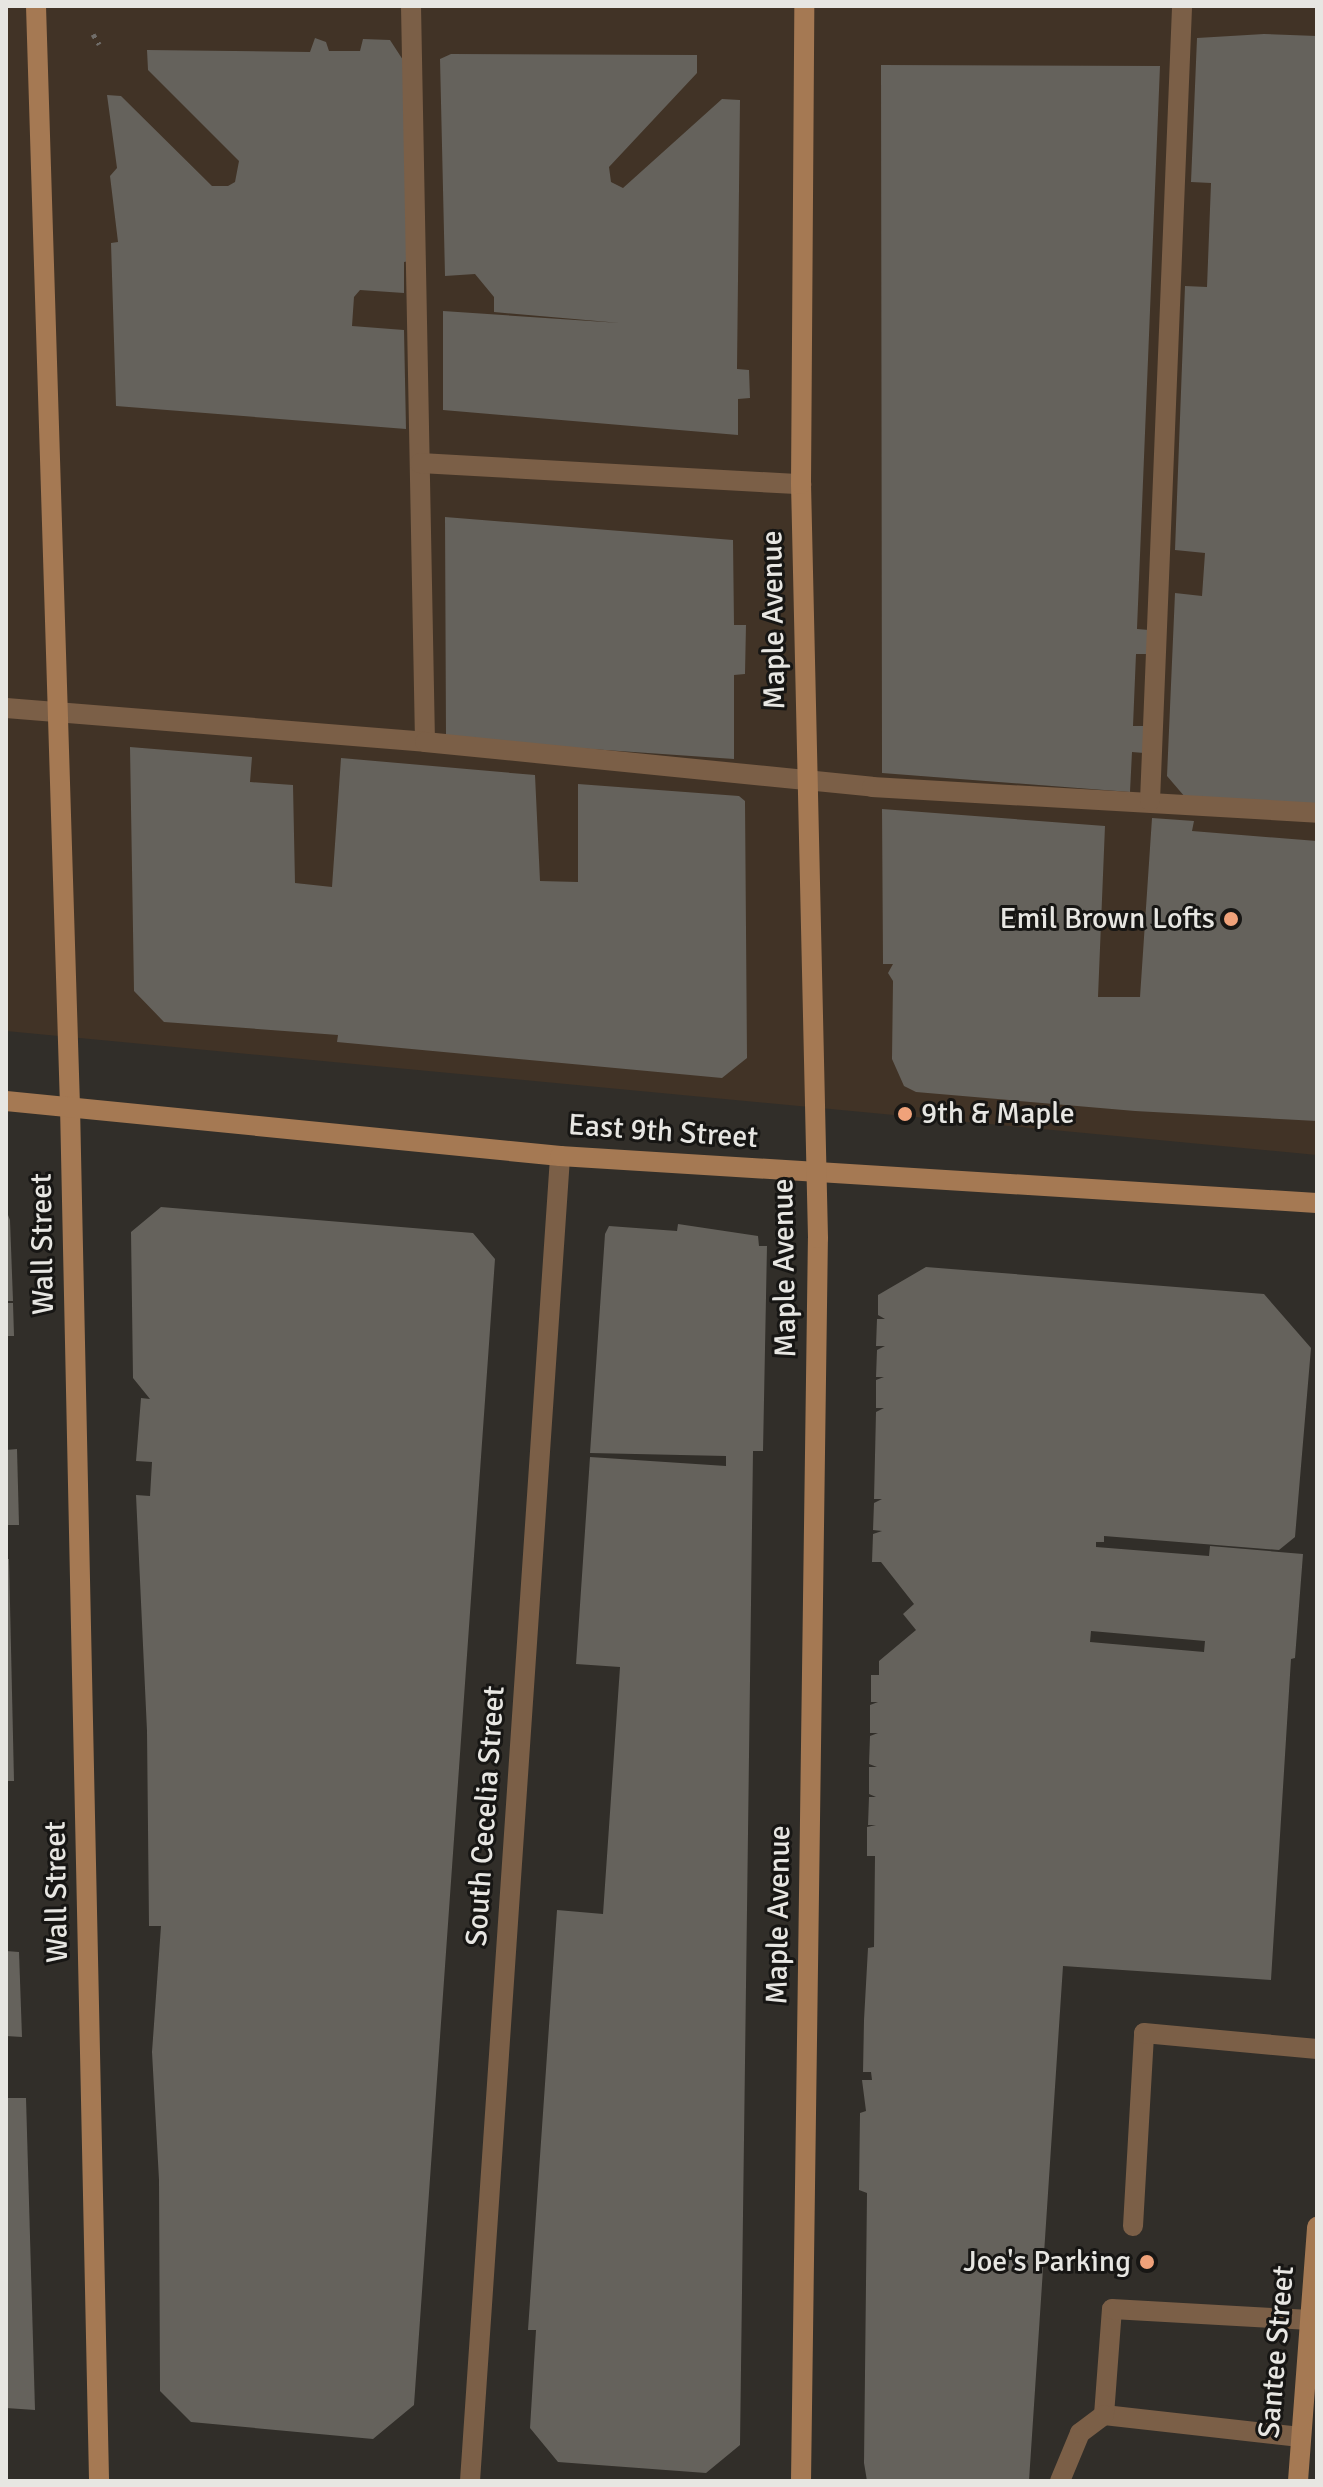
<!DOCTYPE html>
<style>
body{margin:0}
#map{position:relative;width:1323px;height:2487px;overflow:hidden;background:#312e29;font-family:Signika,sans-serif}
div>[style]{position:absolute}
.commercial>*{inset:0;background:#413326}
.building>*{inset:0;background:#65625c}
.path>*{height:5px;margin-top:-2.5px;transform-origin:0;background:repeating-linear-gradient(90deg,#706d69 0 4px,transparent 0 10px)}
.lane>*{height:20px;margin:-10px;padding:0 10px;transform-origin:10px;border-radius:10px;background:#7b5f47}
.street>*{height:20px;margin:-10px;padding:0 10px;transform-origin:10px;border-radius:10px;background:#7b5f47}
.secondary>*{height:20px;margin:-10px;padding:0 10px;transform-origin:10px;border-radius:10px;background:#a57953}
.dots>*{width:22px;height:22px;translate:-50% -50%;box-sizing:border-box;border:4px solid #171614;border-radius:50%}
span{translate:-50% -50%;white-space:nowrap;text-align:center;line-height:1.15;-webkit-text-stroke:6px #171614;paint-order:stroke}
.street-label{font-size:30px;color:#e7e6e2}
.poi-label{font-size:30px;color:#e7e6e2}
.right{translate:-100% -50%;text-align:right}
.left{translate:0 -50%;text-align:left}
.frame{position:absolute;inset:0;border:8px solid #e7e6e2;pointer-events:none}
</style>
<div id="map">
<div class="commercial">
<i style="clip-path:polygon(6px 6px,1317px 6px,1317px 1155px,6px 1031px)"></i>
</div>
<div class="building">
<i style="clip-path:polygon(1264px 34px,1317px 36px,1317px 807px,1185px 797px,1167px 776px,1175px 593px,1202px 596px,1205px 553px,1175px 550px,1185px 286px,1207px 287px,1211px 183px,1191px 182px,1197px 38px)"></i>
<i style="clip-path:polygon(315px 38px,326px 42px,329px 51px,360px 51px,363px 39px,390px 40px,403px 60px,409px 261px,404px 262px,404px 293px,360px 290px,354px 297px,352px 326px,404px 330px,406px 429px,116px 406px,111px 243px,118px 242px,110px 176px,117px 168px,107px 95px,121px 96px,212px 186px,228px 186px,235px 182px,239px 161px,148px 70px,147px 50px,310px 52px)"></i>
<i style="clip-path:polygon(451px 54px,697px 55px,697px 73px,609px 167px,611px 182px,623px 188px,722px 99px,740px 100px,737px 369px,749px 370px,750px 398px,738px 399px,738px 435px,443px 410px,443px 311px,620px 323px,494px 312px,494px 297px,475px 274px,445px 276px,440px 59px)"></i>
<i style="clip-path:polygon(881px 65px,1160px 66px,1137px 629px,1149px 630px,1148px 654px,1136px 654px,1133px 726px,1145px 726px,1144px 753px,1132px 752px,1130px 792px,882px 773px)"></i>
<i style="clip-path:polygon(445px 517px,733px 540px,734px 625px,746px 625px,745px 674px,734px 675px,734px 759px,446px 739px)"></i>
<i style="clip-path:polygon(130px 747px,252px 757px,250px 782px,293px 785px,295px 883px,332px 887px,341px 758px,535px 775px,540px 881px,578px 882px,578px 784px,739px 796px,745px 801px,747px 1058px,722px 1078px,337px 1042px,338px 1035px,164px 1022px,134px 991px)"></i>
<i style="clip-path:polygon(882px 809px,1105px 826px,1098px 997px,1140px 997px,1152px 818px,1194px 821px,1192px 831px,1317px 841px,1317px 1121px,1135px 1111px,916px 1092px,904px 1086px,892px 1059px,893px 981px,888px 973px,893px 964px,883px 964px)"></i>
<i style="clip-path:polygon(161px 1207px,473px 1233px,495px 1259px,414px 2405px,373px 2439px,191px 2422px,160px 2391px,159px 2180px,152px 2052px,161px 1926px,149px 1926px,147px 1731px,136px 1495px,150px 1496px,152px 1462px,136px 1461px,141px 1398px,150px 1399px,133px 1378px,131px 1232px)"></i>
<i style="clip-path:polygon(6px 1210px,10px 1220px,13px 1301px,6px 1301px)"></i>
<i style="clip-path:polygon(678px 1224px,758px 1236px,759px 1246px,767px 1246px,763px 1451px,753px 1451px,740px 2445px,706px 2473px,558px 2462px,530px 2428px,536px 2330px,528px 2330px,557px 1910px,603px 1914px,620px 1667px,576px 1664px,590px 1457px,726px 1466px,726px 1456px,590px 1453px,605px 1234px,609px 1226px,677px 1231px)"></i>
<i style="clip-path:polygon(evenodd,926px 1267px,1264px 1294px,1311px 1348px,1295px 1537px,1279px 1550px,1104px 1536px,1104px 1542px,1096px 1542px,1096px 1547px,1209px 1556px,1210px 1546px,1303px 1554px,1295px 1658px,1291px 1659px,1271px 1980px,1063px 1966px,1029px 2481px,867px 2481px,864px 2463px,867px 2193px,859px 2190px,860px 2113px,866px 2111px,862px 2080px,872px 2080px,871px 2072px,863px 2072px,864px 2020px,868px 1948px,874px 1947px,875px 1856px,867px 1856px,867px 1827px,876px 1825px,868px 1825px,869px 1797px,876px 1797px,869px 1794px,869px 1767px,877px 1767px,869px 1764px,870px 1736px,878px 1733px,870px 1733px,870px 1705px,878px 1702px,871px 1702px,871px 1675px,879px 1675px,879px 1661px,916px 1630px,903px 1614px,914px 1604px,881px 1562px,872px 1562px,873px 1534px,882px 1531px,873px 1530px,874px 1503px,882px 1499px,874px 1499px,876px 1412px,884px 1408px,876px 1408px,876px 1380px,884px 1377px,876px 1377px,877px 1350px,885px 1346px,876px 1346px,877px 1319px,885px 1319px,878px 1315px,878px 1295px,926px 1267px,1091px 1631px,1205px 1641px,1204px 1652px,1090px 1642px,1091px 1631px)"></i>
<i style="clip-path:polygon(6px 1303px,13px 1303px,14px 1336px,6px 1336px)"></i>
<i style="clip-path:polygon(17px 1449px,19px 1525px,6px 1525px,6px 1450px)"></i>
<i style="clip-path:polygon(6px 1559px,9px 1559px,14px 1781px,6px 1781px)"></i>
<i style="clip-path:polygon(6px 1951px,19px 1952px,22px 2037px,6px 2036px)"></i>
<i style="clip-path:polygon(6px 2098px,26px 2098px,35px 2410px,6px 2408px)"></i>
</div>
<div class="path">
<i style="left:93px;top:34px;width:12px;rotate:59deg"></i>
</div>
<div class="lane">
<i style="left:411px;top:6px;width:736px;rotate:88.91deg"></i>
<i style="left:420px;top:463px;width:382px;rotate:3.2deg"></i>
<i style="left:6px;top:708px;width:420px;rotate:4.6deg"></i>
<i style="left:425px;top:742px;width:449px;rotate:5.7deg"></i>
<i style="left:872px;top:787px;width:446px;rotate:3.3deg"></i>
<i style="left:1150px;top:801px;width:796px;rotate:-87.69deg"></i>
<i style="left:1133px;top:2226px;width:193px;rotate:-86.7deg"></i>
<i style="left:1144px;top:2033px;width:174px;rotate:5.3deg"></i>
<i style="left:1300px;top:2437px;width:197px;rotate:-173.6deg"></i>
<i style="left:1104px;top:2415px;width:106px;rotate:-85.7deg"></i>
<i style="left:1112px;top:2309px;width:198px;rotate:3.2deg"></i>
<i style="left:1060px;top:2481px;width:52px;rotate:-67.4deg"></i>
<i style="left:1080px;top:2433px;width:30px;rotate:-37deg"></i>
</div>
<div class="street">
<i style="left:470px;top:2481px;width:1328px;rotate:-86.11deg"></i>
</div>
<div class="secondary">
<i style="left:36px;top:6px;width:1101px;rotate:88.23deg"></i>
<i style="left:70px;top:1106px;width:1375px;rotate:88.79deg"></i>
<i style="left:6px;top:1101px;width:557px;rotate:5.67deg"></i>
<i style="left:560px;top:1156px;width:758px;rotate:3.55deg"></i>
<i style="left:801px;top:2481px;width:1243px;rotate:-89.22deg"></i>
<i style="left:818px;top:1238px;width:754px;rotate:-91.29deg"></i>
<i style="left:801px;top:484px;width:478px;rotate:-89.6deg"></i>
<i style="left:1298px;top:2481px;width:255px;rotate:-85.7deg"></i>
</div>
<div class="dots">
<i style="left:1231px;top:919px;background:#f0a27a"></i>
<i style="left:905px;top:1114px;background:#f0a27a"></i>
<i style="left:1147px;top:2262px;background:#f0a27a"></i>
</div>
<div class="street-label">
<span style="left:774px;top:620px;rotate:-91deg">Maple Avenue</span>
<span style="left:663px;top:1132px;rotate:4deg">East 9th Street</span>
<span style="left:43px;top:1244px;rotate:-91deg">Wall Street</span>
<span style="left:785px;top:1268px;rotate:-91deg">Maple Avenue</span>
<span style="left:486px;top:1816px;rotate:-86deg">South Cecelia Street</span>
<span style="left:57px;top:1892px;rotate:-91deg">Wall Street</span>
<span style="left:779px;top:1915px;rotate:-89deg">Maple Avenue</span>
<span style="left:1277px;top:2352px;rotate:-85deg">Santee Street</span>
</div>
<div class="poi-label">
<span class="right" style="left:1215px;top:919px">Emil Brown Lofts</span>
<span class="left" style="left:921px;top:1114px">9th &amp; Maple</span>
<span class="right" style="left:1131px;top:2262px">Joe's Parking</span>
</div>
<div class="frame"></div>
</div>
